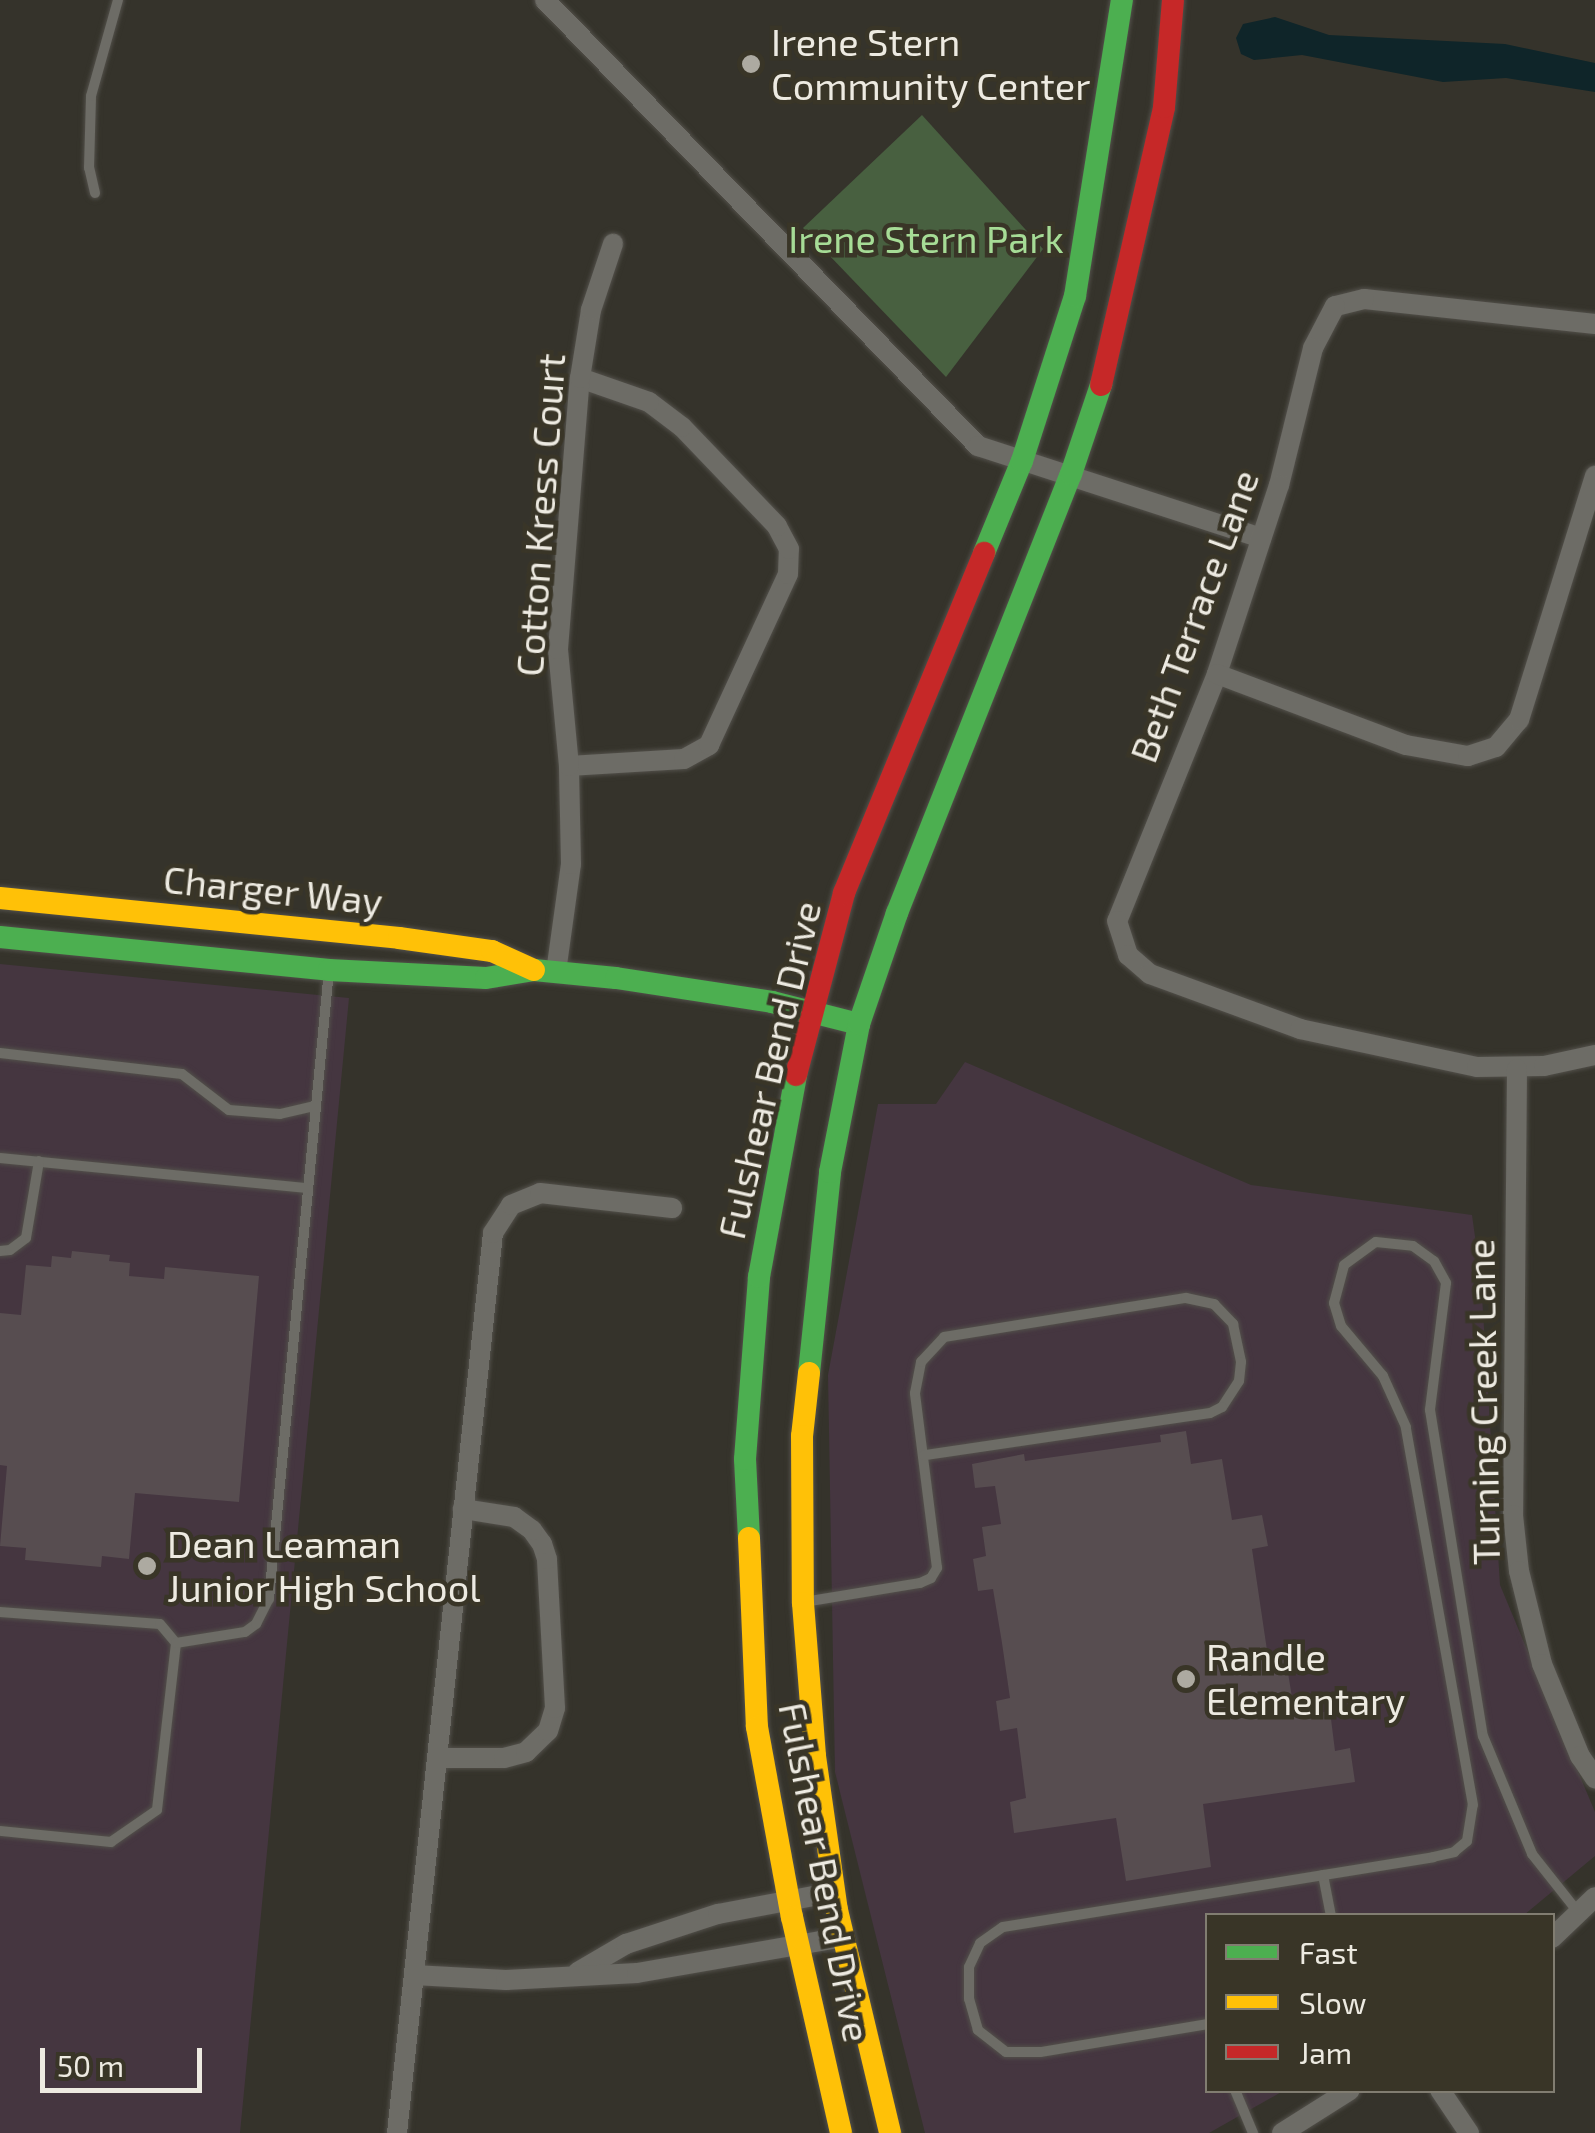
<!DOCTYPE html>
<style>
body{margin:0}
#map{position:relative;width:1595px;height:2133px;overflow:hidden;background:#35332b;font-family:"Exo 2",sans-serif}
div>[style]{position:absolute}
.education>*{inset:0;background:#453640}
.green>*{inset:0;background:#486040}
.water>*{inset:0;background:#0f2529}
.building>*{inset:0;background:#574d50}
.roads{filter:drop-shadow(0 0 2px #52504a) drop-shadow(0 0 2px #52504a)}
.lane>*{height:10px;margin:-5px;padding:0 5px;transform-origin:5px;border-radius:5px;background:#6d6c66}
.street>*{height:20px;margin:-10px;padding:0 10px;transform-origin:10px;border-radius:10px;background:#6d6c66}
.fast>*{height:22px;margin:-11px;padding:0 11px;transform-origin:11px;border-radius:11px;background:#4caf50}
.slow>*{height:22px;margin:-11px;padding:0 11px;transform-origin:11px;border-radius:11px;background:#ffc107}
.jam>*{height:22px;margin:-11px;padding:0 11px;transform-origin:11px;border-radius:11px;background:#c62828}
.dots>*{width:28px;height:28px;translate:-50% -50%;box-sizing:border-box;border:5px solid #393527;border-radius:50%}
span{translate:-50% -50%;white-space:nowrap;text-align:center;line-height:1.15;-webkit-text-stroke:9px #393527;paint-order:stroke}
.poi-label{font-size:38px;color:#edeae1}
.left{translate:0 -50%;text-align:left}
.park-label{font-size:38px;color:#a6dc96}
.street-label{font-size:38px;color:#edeae1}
.legend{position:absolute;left:1205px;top:1913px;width:350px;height:180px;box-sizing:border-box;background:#393527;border:2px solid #817d71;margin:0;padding:12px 18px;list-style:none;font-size:30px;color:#edeae1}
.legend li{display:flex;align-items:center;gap:20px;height:50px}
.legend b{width:50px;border:2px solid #817d71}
.scale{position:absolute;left:40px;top:2048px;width:162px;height:45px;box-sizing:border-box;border:5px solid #edeae1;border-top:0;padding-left:12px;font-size:30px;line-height:35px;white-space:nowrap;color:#edeae1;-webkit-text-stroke:8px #393527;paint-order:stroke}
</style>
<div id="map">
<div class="education">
<i style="clip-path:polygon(0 964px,349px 998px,240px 2133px,0 2133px)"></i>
<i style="clip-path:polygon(965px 1062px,1251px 1185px,1472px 1215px,1481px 1280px,1500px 1585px,1595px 1812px,1595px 1856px,1524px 1915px,1208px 1916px,1208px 2090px,1283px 2091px,1209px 2133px,925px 2133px,835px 1772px,828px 1375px,878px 1104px,936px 1104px)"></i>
</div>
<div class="green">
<i style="clip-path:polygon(922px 115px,1043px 249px,946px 377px,803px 228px)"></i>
</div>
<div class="water">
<i style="clip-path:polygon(1275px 17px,1329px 35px,1505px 44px,1595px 63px,1595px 92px,1506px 78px,1443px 82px,1302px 55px,1254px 60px,1241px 54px,1236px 38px,1243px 24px)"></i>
</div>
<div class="building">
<i style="clip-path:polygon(72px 1251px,110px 1255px,109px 1261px,130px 1263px,129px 1276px,164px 1279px,165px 1267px,259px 1276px,239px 1502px,135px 1493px,129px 1559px,102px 1556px,101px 1567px,25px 1560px,26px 1548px,0 1546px,7px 1466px,0 1465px,0 1313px,21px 1315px,26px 1265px,51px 1267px,52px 1256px,71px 1258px)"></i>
<i style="clip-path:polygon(1186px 1431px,1191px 1464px,1222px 1459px,1232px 1520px,1262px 1515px,1268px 1546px,1252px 1549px,1268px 1657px,1285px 1654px,1295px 1716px,1330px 1711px,1335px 1751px,1350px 1748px,1355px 1782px,1203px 1804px,1211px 1867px,1126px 1881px,1116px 1818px,1014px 1833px,1010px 1802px,1026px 1798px,1017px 1728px,1000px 1731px,996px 1701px,1010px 1698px,1002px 1643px,993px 1589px,978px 1591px,973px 1559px,986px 1556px,982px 1527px,1001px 1524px,995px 1486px,975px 1488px,972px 1464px,1024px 1454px,1025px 1461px,1161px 1442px,1160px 1435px)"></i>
</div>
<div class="roads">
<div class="lane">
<i style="left:95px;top:193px;width:26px;rotate:-103deg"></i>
<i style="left:89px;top:168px;width:72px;rotate:-88.4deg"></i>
<i style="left:91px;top:96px;width:100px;rotate:-74.3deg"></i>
<i style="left:0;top:1053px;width:183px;rotate:6.6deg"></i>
<i style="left:182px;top:1074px;width:59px;rotate:37.5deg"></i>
<i style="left:229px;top:1110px;width:51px;rotate:4.5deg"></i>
<i style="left:280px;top:1114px;width:37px;rotate:-13deg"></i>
<i style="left:0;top:1158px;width:309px;rotate:5.6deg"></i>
<i style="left:0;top:1251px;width:10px;rotate:-6deg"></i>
<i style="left:10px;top:1250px;width:20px;rotate:-37deg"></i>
<i style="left:26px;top:1238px;width:78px;rotate:-80.4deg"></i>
<i style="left:804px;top:1602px;width:118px;rotate:-9.3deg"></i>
<i style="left:920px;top:1583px;width:12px;rotate:-24deg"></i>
<i style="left:931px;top:1578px;width:12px;rotate:-59deg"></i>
<i style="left:937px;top:1568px;width:176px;rotate:-97.2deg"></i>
<i style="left:915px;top:1393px;width:32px;rotate:-79deg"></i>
<i style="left:921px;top:1362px;width:34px;rotate:-47deg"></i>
<i style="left:944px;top:1337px;width:245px;rotate:-9.2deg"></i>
<i style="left:1186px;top:1298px;width:29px;rotate:12deg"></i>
<i style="left:1214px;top:1304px;width:28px;rotate:46deg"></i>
<i style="left:1233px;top:1324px;width:39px;rotate:78deg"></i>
<i style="left:1241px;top:1362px;width:19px;rotate:96deg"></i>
<i style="left:1239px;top:1381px;width:31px;rotate:123deg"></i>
<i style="left:1222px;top:1407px;width:13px;rotate:153deg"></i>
<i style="left:1210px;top:1413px;width:289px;rotate:171.6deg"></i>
<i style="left:0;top:1612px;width:160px;rotate:4.3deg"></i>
<i style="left:160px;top:1624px;width:25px;rotate:50deg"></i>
<i style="left:176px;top:1643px;width:168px;rotate:96.5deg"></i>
<i style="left:157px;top:1810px;width:56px;rotate:145.2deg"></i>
<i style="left:111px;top:1842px;width:112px;rotate:-174.3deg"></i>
<i style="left:176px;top:1643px;width:70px;rotate:-9.1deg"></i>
<i style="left:245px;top:1632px;width:14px;rotate:-36deg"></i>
<i style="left:256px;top:1624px;width:28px;rotate:-63deg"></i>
<i style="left:269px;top:1599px;width:632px;rotate:-84.55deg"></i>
<i style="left:1323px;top:1875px;width:42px;rotate:79deg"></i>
<i style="left:1208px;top:2024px;width:170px;rotate:170.5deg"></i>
<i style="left:1040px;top:2052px;width:34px;rotate:180deg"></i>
<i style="left:1006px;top:2052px;width:36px;rotate:-142deg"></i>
<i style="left:978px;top:2030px;width:32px;rotate:-106deg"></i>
<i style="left:969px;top:1999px;width:32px;rotate:-90deg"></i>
<i style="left:969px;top:1967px;width:26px;rotate:-65deg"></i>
<i style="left:980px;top:1943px;width:28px;rotate:-35deg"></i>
<i style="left:1003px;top:1927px;width:436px;rotate:-9.2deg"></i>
<i style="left:1433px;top:1857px;width:22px;rotate:-13deg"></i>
<i style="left:1454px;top:1852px;width:17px;rotate:-40deg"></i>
<i style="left:1467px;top:1841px;width:36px;rotate:-81deg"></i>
<i style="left:1473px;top:1805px;width:384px;rotate:-100.1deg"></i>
<i style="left:1406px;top:1427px;width:56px;rotate:-114.3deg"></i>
<i style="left:1383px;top:1376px;width:65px;rotate:-130deg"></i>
<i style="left:1341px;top:1326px;width:24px;rotate:-107deg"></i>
<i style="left:1334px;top:1303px;width:39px;rotate:-75deg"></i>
<i style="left:1344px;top:1265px;width:39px;rotate:-36deg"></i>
<i style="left:1376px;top:1242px;width:37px;rotate:6deg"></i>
<i style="left:1413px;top:1246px;width:26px;rotate:36deg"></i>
<i style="left:1434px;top:1261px;width:25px;rotate:61deg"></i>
<i style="left:1446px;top:1283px;width:128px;rotate:97.2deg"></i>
<i style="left:1430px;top:1410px;width:330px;rotate:80.8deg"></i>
<i style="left:1483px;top:1736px;width:128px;rotate:67.4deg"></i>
<i style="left:1532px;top:1854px;width:74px;rotate:51.6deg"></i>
<i style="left:1235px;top:2090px;width:47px;rotate:67.3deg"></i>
</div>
<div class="street">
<i style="left:545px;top:0;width:622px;rotate:45.85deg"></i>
<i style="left:978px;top:446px;width:298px;rotate:18deg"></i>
<i style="left:1595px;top:324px;width:232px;rotate:-173.8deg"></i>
<i style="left:1364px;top:299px;width:30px;rotate:166deg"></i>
<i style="left:1335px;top:306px;width:47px;rotate:117.6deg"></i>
<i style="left:1313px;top:348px;width:141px;rotate:103.9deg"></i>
<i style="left:1279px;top:485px;width:199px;rotate:108.2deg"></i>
<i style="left:1217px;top:674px;width:266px;rotate:112deg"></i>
<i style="left:1117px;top:921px;width:36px;rotate:72deg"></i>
<i style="left:1128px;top:955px;width:29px;rotate:41deg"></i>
<i style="left:1150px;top:974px;width:160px;rotate:20.1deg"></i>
<i style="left:1300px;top:1029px;width:181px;rotate:12.1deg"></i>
<i style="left:1477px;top:1067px;width:67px;rotate:-0.9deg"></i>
<i style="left:1544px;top:1066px;width:52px;rotate:-12.2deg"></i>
<i style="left:1217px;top:674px;width:202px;rotate:20.6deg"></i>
<i style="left:1406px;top:745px;width:63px;rotate:10.1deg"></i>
<i style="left:1468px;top:756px;width:29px;rotate:-18deg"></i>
<i style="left:1496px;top:747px;width:35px;rotate:-50deg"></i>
<i style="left:1519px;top:720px;width:256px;rotate:-72.7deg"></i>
<i style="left:569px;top:766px;width:115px;rotate:-3.5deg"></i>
<i style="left:684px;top:759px;width:29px;rotate:-29deg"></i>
<i style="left:709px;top:745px;width:188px;rotate:-65.2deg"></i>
<i style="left:788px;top:574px;width:25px;rotate:-88deg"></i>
<i style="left:789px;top:549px;width:26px;rotate:-118deg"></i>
<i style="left:777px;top:526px;width:137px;rotate:-133.8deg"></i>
<i style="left:682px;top:427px;width:41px;rotate:-142.9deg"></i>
<i style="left:649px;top:402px;width:73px;rotate:-160.8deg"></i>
<i style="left:556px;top:972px;width:109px;rotate:-82.1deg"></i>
<i style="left:571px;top:864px;width:98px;rotate:-91.2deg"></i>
<i style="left:569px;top:766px;width:118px;rotate:-95.4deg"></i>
<i style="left:558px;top:649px;width:272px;rotate:-85.4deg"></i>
<i style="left:580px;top:378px;width:69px;rotate:-80.8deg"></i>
<i style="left:591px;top:310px;width:70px;rotate:-71.6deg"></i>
<i style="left:1517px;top:1069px;width:446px;rotate:90.5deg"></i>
<i style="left:1513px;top:1515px;width:56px;rotate:83.9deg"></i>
<i style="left:1519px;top:1571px;width:96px;rotate:76.1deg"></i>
<i style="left:1542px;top:1664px;width:100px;rotate:67.6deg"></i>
<i style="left:1580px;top:1756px;width:27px;rotate:56deg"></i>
<i style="left:437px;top:1758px;width:67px"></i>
<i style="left:504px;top:1758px;width:23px;rotate:-15deg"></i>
<i style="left:526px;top:1752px;width:30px;rotate:-44deg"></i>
<i style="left:548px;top:1731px;width:24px;rotate:-73deg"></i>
<i style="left:555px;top:1708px;width:149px;rotate:-93.1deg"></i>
<i style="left:547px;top:1559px;width:16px;rotate:-108deg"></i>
<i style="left:542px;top:1544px;width:17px;rotate:-126deg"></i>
<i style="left:532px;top:1530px;width:22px;rotate:-144deg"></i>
<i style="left:514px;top:1517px;width:52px;rotate:-171.1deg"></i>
<i style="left:1552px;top:1938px;width:59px;rotate:-43.6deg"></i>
<i style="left:578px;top:1972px;width:56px;rotate:-30.3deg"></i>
<i style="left:626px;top:1944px;width:97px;rotate:-18.1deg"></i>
<i style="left:718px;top:1914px;width:118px;rotate:-10.7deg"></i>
<i style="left:414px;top:1975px;width:92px;rotate:3.1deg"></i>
<i style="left:506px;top:1980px;width:131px;rotate:-3.1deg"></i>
<i style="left:637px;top:1973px;width:209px;rotate:-9.9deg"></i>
<i style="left:1440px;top:2090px;width:52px;rotate:56deg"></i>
<i style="left:397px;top:2133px;width:905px;rotate:-83.91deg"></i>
<i style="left:493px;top:1233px;width:33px;rotate:-57deg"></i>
<i style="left:511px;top:1205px;width:31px;rotate:-22deg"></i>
<i style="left:540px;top:1193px;width:133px;rotate:6.5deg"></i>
<i style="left:1282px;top:2133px;width:80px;rotate:-32.3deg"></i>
</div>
<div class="fast">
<i style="left:984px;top:553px;width:100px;rotate:-67.6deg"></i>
<i style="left:1022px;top:461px;width:173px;rotate:-72.2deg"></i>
<i style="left:1075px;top:296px;width:300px;rotate:-81deg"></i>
<i style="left:0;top:937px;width:331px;rotate:5.7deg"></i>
<i style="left:329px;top:970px;width:157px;rotate:2.9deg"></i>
<i style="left:486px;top:978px;width:49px;rotate:-9.5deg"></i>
<i style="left:534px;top:970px;width:82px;rotate:5.6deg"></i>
<i style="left:616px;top:978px;width:158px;rotate:8.7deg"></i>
<i style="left:772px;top:1002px;width:90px;rotate:14.2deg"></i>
<i style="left:809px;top:1373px;width:202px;rotate:-84deg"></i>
<i style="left:830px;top:1172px;width:151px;rotate:-78.9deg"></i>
<i style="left:859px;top:1024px;width:117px;rotate:-71.1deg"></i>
<i style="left:897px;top:913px;width:472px;rotate:-68.4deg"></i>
<i style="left:1071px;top:474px;width:94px;rotate:-71.4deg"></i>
<i style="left:749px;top:1538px;width:79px;rotate:-92.9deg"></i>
<i style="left:745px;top:1459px;width:183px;rotate:-85.6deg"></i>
<i style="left:759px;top:1277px;width:205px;rotate:-79.6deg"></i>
</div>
<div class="slow">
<i style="left:0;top:898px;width:401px;rotate:5.7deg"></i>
<i style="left:399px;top:938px;width:94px;rotate:8deg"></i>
<i style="left:492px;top:951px;width:46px;rotate:24.3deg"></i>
<i style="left:809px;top:1373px;width:63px;rotate:96.3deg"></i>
<i style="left:802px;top:1436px;width:167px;rotate:89.7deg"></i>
<i style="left:803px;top:1603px;width:153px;rotate:85.5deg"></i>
<i style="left:815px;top:1756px;width:156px;rotate:81.9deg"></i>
<i style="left:837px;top:1910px;width:229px;rotate:76.6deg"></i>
<i style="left:749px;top:1538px;width:189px;rotate:87.6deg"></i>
<i style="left:757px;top:1727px;width:193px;rotate:79.6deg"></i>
<i style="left:792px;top:1917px;width:221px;rotate:77.2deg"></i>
</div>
<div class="jam">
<i style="left:1101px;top:385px;width:285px;rotate:-77.2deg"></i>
<i style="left:1164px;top:107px;width:107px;rotate:-85.2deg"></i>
<i style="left:796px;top:1075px;width:188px;rotate:-75.2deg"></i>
<i style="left:844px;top:893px;width:368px;rotate:-67.6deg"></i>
</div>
</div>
<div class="dots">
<i style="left:751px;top:64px;background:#adaaa1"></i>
<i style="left:147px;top:1566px;background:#adaaa1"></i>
<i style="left:1186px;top:1679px;background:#adaaa1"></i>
</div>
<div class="poi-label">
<span class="left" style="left:771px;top:64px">Irene Stern<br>Community Center</span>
<span class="left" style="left:167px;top:1566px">Dean Leaman<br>Junior High School</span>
<span class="left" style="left:1206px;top:1679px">Randle<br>Elementary</span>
</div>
<div class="park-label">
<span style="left:926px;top:239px">Irene Stern Park</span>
</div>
<div class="street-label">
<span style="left:540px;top:515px;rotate:-86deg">Cotton Kress Court</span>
<span style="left:1194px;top:616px;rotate:-70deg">Beth Terrace Lane</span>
<span style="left:273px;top:890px;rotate:6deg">Charger Way</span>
<span style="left:769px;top:1070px;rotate:-77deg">Fulshear Bend Drive</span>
<span style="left:1483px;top:1402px;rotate:-91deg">Turning Creek Lane</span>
<span style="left:825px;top:1872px;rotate:79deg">Fulshear Bend Drive</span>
</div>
<ul class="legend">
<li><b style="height:12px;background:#4caf50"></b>Fast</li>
<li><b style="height:12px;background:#ffc107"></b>Slow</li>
<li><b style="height:12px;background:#c62828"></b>Jam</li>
</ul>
<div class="scale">50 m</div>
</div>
